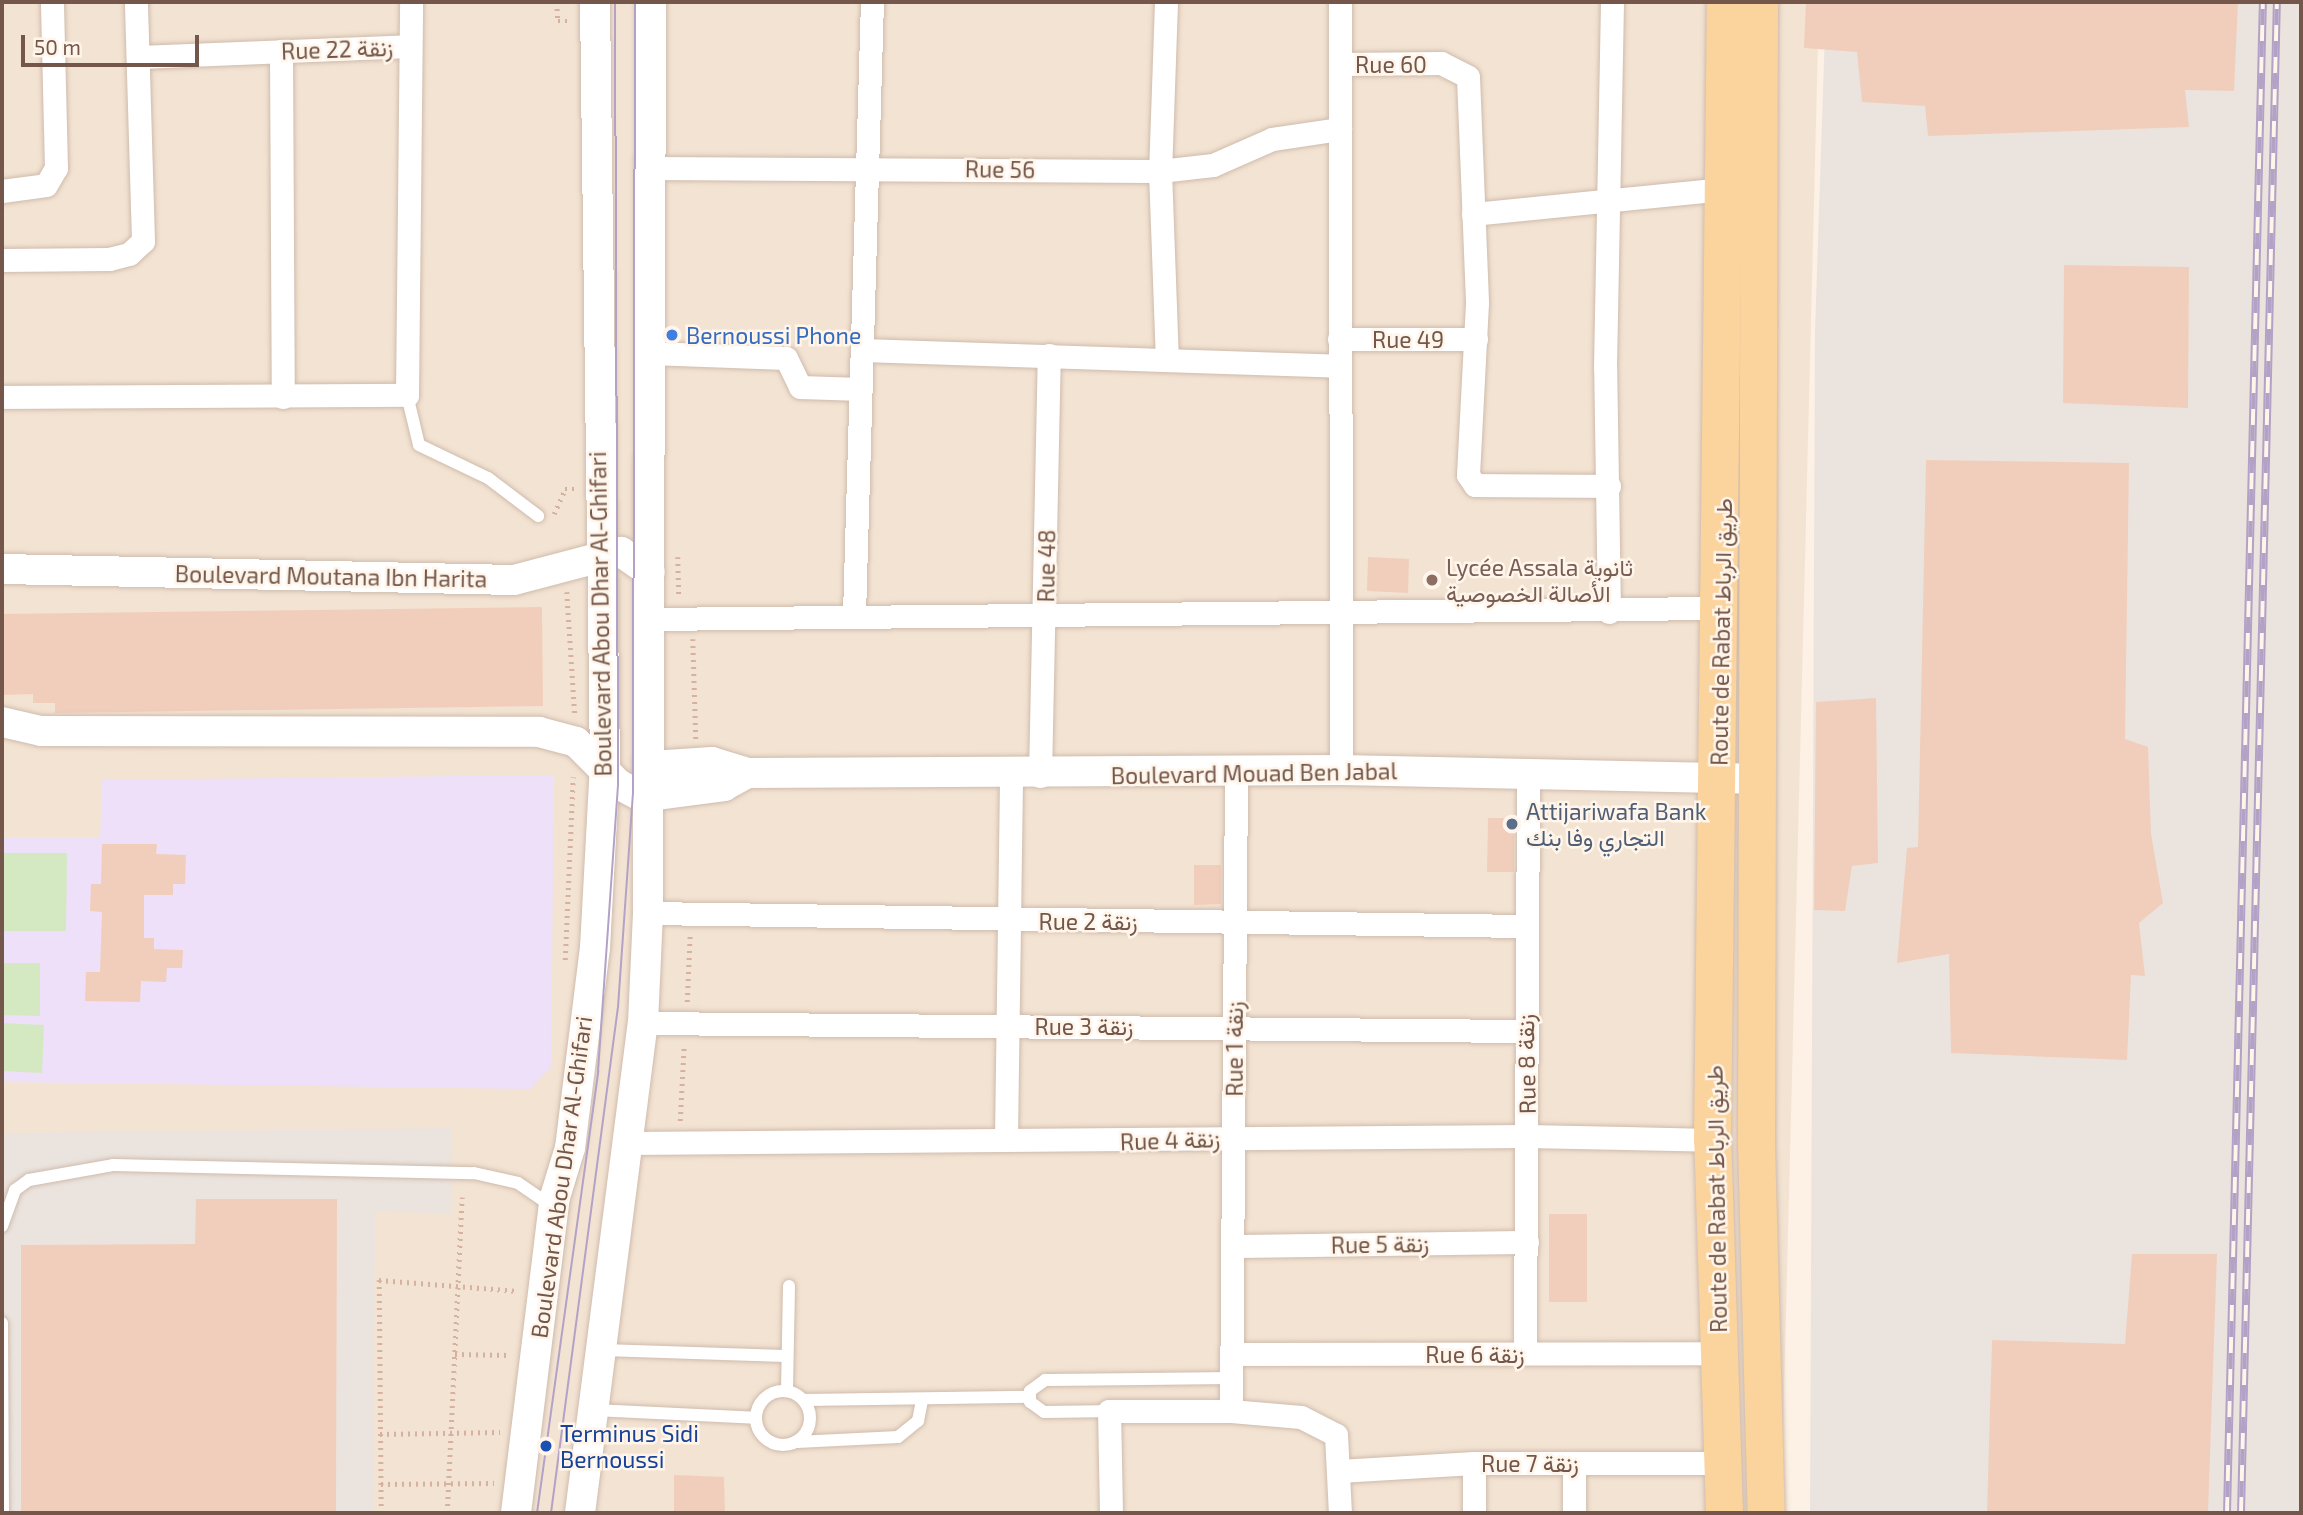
<!DOCTYPE html>
<meta charset="utf-8">
<style>
body{margin:0}
#map{position:relative;width:2303px;height:1515px;overflow:hidden;background:#fcf1e4;font-family:"Exo 2",Vazirmatn,sans-serif}
div>[style]{position:absolute}
.residential>*{inset:0;background:#f3e3d2}
.industrial>*{inset:0;background:#ebe4de}
.education>*{inset:0;background:#eee0f8}
.green>*{inset:0;background:#d4e9c2}
.building>*{inset:0;background:#f1cebb}
.path>*{height:4.5px;margin-top:-2.25px;transform-origin:0;background:repeating-linear-gradient(90deg,#d6b19f 0 2px,transparent 0 7px)}
.roads{filter:drop-shadow(0 0 2px #cfbbad) drop-shadow(0 0 2px #cfbbad)}
.service>*{height:12px;margin:-6px;padding:0 6px;transform-origin:6px;border-radius:6px;background:#fff}
.service>.ring{margin:-6px;padding:0;box-sizing:content-box;background:none;border:12px solid #fff;border-radius:50%}
.minor>*{height:23px;margin:-11.5px;padding:0 11.5px;transform-origin:11.5px;border-radius:11.5px;background:#fff}
.tertiary>*{height:30px;margin:-15px;padding:0 15px;transform-origin:15px;border-radius:15px;background:#fff}
.primary>*{height:37px;margin:-18.5px;padding:0 18.5px;transform-origin:18.5px;border-radius:18.5px;background:#fad39d}
.tram>*{height:2px;margin:-1px;padding:0 1px;transform-origin:1px;border-radius:1px;background:#b3a2c5}
.rail>*{height:8px;margin-top:-4px;transform-origin:0;background:repeating-linear-gradient(90deg,#fff5ea 0 16px,#b3a2c5 0 32px);box-sizing:border-box;border-block:2px solid #b3a2c5}
.dots>*{width:19px;height:19px;translate:-50% -50%;box-sizing:border-box;border:4px solid #fff5ea;border-radius:50%}
span{translate:-50% -50%;white-space:nowrap;text-align:center;line-height:1.15;-webkit-text-stroke:5px #fff5ea;paint-order:stroke}
.street-label{font-size:23px;color:#74574a}
.shop-label{font-size:23px;color:#366cbe}
.left{translate:0 -50%;text-align:left}
.education-label{font-size:23px;color:#785e54}
.service-label{font-size:23px;color:#4e5e75}
.transit-label{font-size:23px;color:#164399}
.frame{position:absolute;inset:0;border:4px solid #74574a;pointer-events:none}
.scale{position:absolute;left:21px;top:35px;width:178px;height:32px;box-sizing:border-box;border:4px solid #74574a;border-top:0;padding-left:9px;font-size:21px;line-height:24px;white-space:nowrap;color:#74574a;-webkit-text-stroke:5px #fff5ea;paint-order:stroke}
</style>
<div id="map">
<div class="residential">
<i style="clip-path:polygon(2px 2px,1819px 2px,1781px 1513px,2px 1513px)"></i>
</div>
<div class="industrial">
<i style="clip-path:polygon(1826px 2px,2301px 2px,2301px 1513px,1810px 1513px,1815px 331px)"></i>
<i style="clip-path:polygon(451px 1128px,451px 1214px,375px 1211px,373px 1513px,2px 1513px,2px 1133px)"></i>
</div>
<div class="education">
<i style="clip-path:polygon(554px 775px,551px 1067px,530px 1089px,2px 1082px,2px 837px,100px 838px,102px 780px)"></i>
</div>
<div class="green">
<i style="clip-path:polygon(2px 853px,67px 853px,66px 931px,2px 931px)"></i>
<i style="clip-path:polygon(2px 963px,40px 963px,40px 1016px,2px 1015px)"></i>
<i style="clip-path:polygon(2px 1023px,44px 1025px,42px 1073px,2px 1071px)"></i>
</div>
<div class="building">
<i style="clip-path:polygon(1806px 2px,2238px 2px,2234px 91px,2185px 90px,2189px 127px,1928px 136px,1925px 106px,1862px 102px,1857px 52px,1804px 48px)"></i>
<i style="clip-path:polygon(2064px 265px,2189px 267px,2188px 408px,2063px 403px)"></i>
<i style="clip-path:polygon(1926px 460px,2129px 463px,2125px 739px,2148px 747px,2151px 834px,2163px 903px,2139px 923px,2145px 976px,2131px 975px,2127px 1060px,1951px 1053px,1949px 954px,1897px 963px,1907px 848px,1918px 847px)"></i>
<i style="clip-path:polygon(1368px 557px,1409px 559px,1408px 593px,1367px 591px)"></i>
<i style="clip-path:polygon(542px 607px,543px 706px,55px 713px,55px 703px,33px 703px,33px 694px,2px 695px,2px 614px)"></i>
<i style="clip-path:polygon(1876px 698px,1878px 863px,1852px 866px,1845px 911px,1814px 910px,1816px 702px)"></i>
<i style="clip-path:polygon(1488px 818px,1514px 818px,1514px 872px,1487px 872px)"></i>
<i style="clip-path:polygon(102px 844px,157px 844px,156px 854px,186px 855px,185px 884px,173px 884px,173px 895px,144px 895px,144px 938px,154px 938px,154px 949px,183px 950px,182px 968px,167px 968px,166px 982px,141px 981px,140px 1002px,85px 1001px,86px 972px,100px 972px,102px 912px,90px 911px,91px 884px,101px 884px)"></i>
<i style="clip-path:polygon(1194px 865px,1221px 865px,1221px 904px,1194px 905px)"></i>
<i style="clip-path:polygon(196px 1199px,337px 1199px,336px 1513px,21px 1513px,21px 1245px,195px 1244px)"></i>
<i style="clip-path:polygon(1549px 1214px,1587px 1214px,1587px 1302px,1549px 1302px)"></i>
<i style="clip-path:polygon(2132px 1254px,2217px 1254px,2208px 1513px,1987px 1513px,1992px 1340px,2125px 1344px)"></i>
<i style="clip-path:polygon(674px 1475px,724px 1477px,725px 1513px,674px 1513px)"></i>
</div>
<div class="path">
<i style="left:557px;top:2px;width:19px;rotate:87deg"></i>
<i style="left:558px;top:21px;width:13px"></i>
<i style="left:554px;top:514px;width:27px;rotate:-66deg"></i>
<i style="left:565px;top:489px;width:13px"></i>
<i style="left:678px;top:557px;width:41px;rotate:88.6deg"></i>
<i style="left:567px;top:592px;width:123px;rotate:86.3deg"></i>
<i style="left:693px;top:639px;width:100px;rotate:88.3deg"></i>
<i style="left:565px;top:960px;width:183px;rotate:-87.5deg"></i>
<i style="left:687px;top:1002px;width:68px;rotate:-87.5deg"></i>
<i style="left:680px;top:1121px;width:76px;rotate:-87deg"></i>
<i style="left:455px;top:1354px;width:56px;rotate:1deg"></i>
<i style="left:380px;top:1434px;width:120px;rotate:-1deg"></i>
<i style="left:381px;top:1484px;width:113px;rotate:-0.5deg"></i>
<i style="left:381px;top:1513px;width:233px;rotate:-90.5deg"></i>
<i style="left:379px;top:1280px;width:139px;rotate:4.5deg"></i>
<i style="left:447px;top:1513px;width:316px;rotate:-87.3deg"></i>
</div>
<div class="roads">
<div class="service">
<i style="left:407px;top:395px;width:51px;rotate:76.5deg"></i>
<i style="left:419px;top:445px;width:76px;rotate:25.6deg"></i>
<i style="left:488px;top:478px;width:63px;rotate:37.2deg"></i>
<i style="left:2px;top:1226px;width:38px;rotate:-70deg"></i>
<i style="left:15px;top:1190px;width:17px;rotate:-36deg"></i>
<i style="left:29px;top:1180px;width:85px;rotate:-10.1deg"></i>
<i style="left:113px;top:1165px;width:361px;rotate:1.3deg"></i>
<i style="left:474px;top:1173px;width:45px;rotate:12.8deg"></i>
<i style="left:518px;top:1183px;width:42px;rotate:34.4deg"></i>
<i style="left:2px;top:1323px;width:190px;rotate:89.7deg"></i>
<i style="left:602px;top:1350px;width:184px;rotate:1.9deg"></i>
<i style="left:787px;top:1390px;width:104px;rotate:-88.9deg"></i>
<i class="ring" style="left:756px;top:1391px;width:42px;height:42px"></i>
<i style="left:804px;top:1400px;width:225px;rotate:-0.8deg"></i>
<i style="left:594px;top:1410px;width:161px;rotate:2.8deg"></i>
<i style="left:1109px;top:1411px;width:65px;rotate:179.1deg"></i>
<i style="left:1044px;top:1412px;width:17px;rotate:-144deg"></i>
<i style="left:1030px;top:1402px;width:11px;rotate:-90deg"></i>
<i style="left:1030px;top:1391px;width:19px;rotate:-36deg"></i>
<i style="left:1045px;top:1380px;width:187px;rotate:-0.6deg"></i>
<i style="left:797px;top:1442px;width:101px;rotate:-2.8deg"></i>
<i style="left:898px;top:1437px;width:26px;rotate:-39deg"></i>
<i style="left:918px;top:1421px;width:20px;rotate:-79deg"></i>
</div>
<div class="minor">
<i style="left:1166px;top:2px;width:169px;rotate:92deg"></i>
<i style="left:1160px;top:171px;width:187px;rotate:87.9deg"></i>
<i style="left:1340px;top:2px;width:768px;rotate:89.93deg"></i>
<i style="left:281px;top:51px;width:346px;rotate:89.7deg"></i>
<i style="left:138px;top:57px;width:272px;rotate:-2.3deg"></i>
<i style="left:1341px;top:64px;width:100px;rotate:-0.6deg"></i>
<i style="left:1441px;top:63px;width:30px;rotate:27deg"></i>
<i style="left:1468px;top:77px;width:226px;rotate:87.7deg"></i>
<i style="left:1477px;top:303px;width:172px;rotate:93deg"></i>
<i style="left:1468px;top:475px;width:12px;rotate:55deg"></i>
<i style="left:1475px;top:485px;width:134px;rotate:0.4deg"></i>
<i style="left:652px;top:168px;width:508px;rotate:0.34deg"></i>
<i style="left:1160px;top:171px;width:53px;rotate:-6.5deg"></i>
<i style="left:1213px;top:165px;width:64px;rotate:-23.8deg"></i>
<i style="left:1272px;top:139px;width:69px;rotate:-8.4deg"></i>
<i style="left:2px;top:191px;width:44px;rotate:-7.8deg"></i>
<i style="left:46px;top:185px;width:20px;rotate:-60deg"></i>
<i style="left:56px;top:168px;width:166px;rotate:-91.4deg"></i>
<i style="left:1473px;top:214px;width:253px;rotate:-5.7deg"></i>
<i style="left:2px;top:260px;width:107px;rotate:-0.5deg"></i>
<i style="left:109px;top:259px;width:21px;rotate:-14deg"></i>
<i style="left:129px;top:254px;width:19px;rotate:-43deg"></i>
<i style="left:143px;top:241px;width:239px;rotate:-91.7deg"></i>
<i style="left:1339px;top:339px;width:137px"></i>
<i style="left:862px;top:350px;width:477px;rotate:1.9deg"></i>
<i style="left:650px;top:353px;width:136px;rotate:2.1deg"></i>
<i style="left:786px;top:358px;width:32px;rotate:64deg"></i>
<i style="left:800px;top:387px;width:61px;rotate:1.9deg"></i>
<i style="left:2px;top:397px;width:405px;rotate:-0.3deg"></i>
<i style="left:407px;top:395px;width:393px;rotate:-89.4deg"></i>
<i style="left:1609px;top:612px;width:245px;rotate:-90.9deg"></i>
<i style="left:1605px;top:367px;width:365px;rotate:-88.9deg"></i>
<i style="left:854px;top:614px;width:612px;rotate:-88.32deg"></i>
<i style="left:649px;top:619px;width:1073px;rotate:-0.59deg"></i>
<i style="left:1040px;top:776px;width:421px;rotate:-88.8deg"></i>
<i style="left:648px;top:913px;width:879px;rotate:0.85deg"></i>
<i style="left:643px;top:1023px;width:882px;rotate:0.52deg"></i>
<i style="left:1006px;top:1138px;width:361px;rotate:-89.2deg"></i>
<i style="left:628px;top:1143px;width:899px;rotate:-0.45deg"></i>
<i style="left:1527px;top:1136px;width:185px;rotate:1.2deg"></i>
<i style="left:1233px;top:1246px;width:294px;rotate:-0.8deg"></i>
<i style="left:1525px;top:1353px;width:578px;rotate:-89.7deg"></i>
<i style="left:1232px;top:1354px;width:486px;rotate:-0.1deg"></i>
<i style="left:1231px;top:1411px;width:639px;rotate:-89.55deg"></i>
<i style="left:1574px;top:1463px;width:50px;rotate:90deg"></i>
<i style="left:1339px;top:1471px;width:135px;rotate:-3.4deg"></i>
<i style="left:1474px;top:1463px;width:247px"></i>
<i style="left:1111px;top:1513px;width:102px;rotate:-91.1deg"></i>
<i style="left:1109px;top:1411px;width:122px"></i>
<i style="left:1231px;top:1411px;width:70px;rotate:4.9deg"></i>
<i style="left:1301px;top:1417px;width:39px;rotate:27deg"></i>
<i style="left:1336px;top:1435px;width:78px;rotate:87.1deg"></i>
<i style="left:1474px;top:1513px;width:50px;rotate:-90deg"></i>
</div>
<div class="tertiary">
<i style="left:2px;top:569px;width:512px;rotate:1.23deg"></i>
<i style="left:514px;top:580px;width:111px;rotate:-14.7deg"></i>
<i style="left:621px;top:552px;width:35px;rotate:35deg"></i>
<i style="left:2px;top:722px;width:40px;rotate:13deg"></i>
<i style="left:41px;top:731px;width:498px;rotate:0.1deg"></i>
<i style="left:539px;top:732px;width:38px;rotate:15deg"></i>
<i style="left:576px;top:742px;width:59px;rotate:45deg"></i>
<i style="left:618px;top:784px;width:27px;rotate:28deg"></i>
<i style="left:642px;top:797px;width:83px;rotate:-7.6deg"></i>
<i style="left:724px;top:786px;width:26px;rotate:-29deg"></i>
<i style="left:651px;top:766px;width:61px;rotate:-3.8deg"></i>
<i style="left:712px;top:762px;width:37px;rotate:17deg"></i>
<i style="left:747px;top:773px;width:594px;rotate:-0.29deg"></i>
<i style="left:1341px;top:770px;width:419px;rotate:1.2deg"></i>
<i style="left:516px;top:1513px;width:318px;rotate:-83deg"></i>
<i style="left:555px;top:1197px;width:51px;rotate:-73deg"></i>
<i style="left:570px;top:1148px;width:202px;rotate:-82.9deg"></i>
<i style="left:595px;top:948px;width:182px;rotate:-86.9deg"></i>
<i style="left:605px;top:766px;width:764px;rotate:-90.75deg"></i>
<i style="left:580px;top:1513px;width:494px;rotate:-82.7deg"></i>
<i style="left:643px;top:1023px;width:110px;rotate:-87.4deg"></i>
<i style="left:648px;top:913px;width:911px;rotate:-89.81deg"></i>
</div>
<div class="primary">
<i style="left:1759px;top:2px;width:1141px;rotate:90.15deg"></i>
<i style="left:1756px;top:1143px;width:370px;rotate:88.5deg"></i>
<i style="left:1724px;top:1513px;width:373px;rotate:-91.8deg"></i>
<i style="left:1712px;top:1140px;width:1138px;rotate:-89.35deg"></i>
</div>
</div>
<div class="tram">
<i style="left:537px;top:1513px;width:446px;rotate:-82.1deg"></i>
<i style="left:598px;top:1071px;width:288px;rotate:-86deg"></i>
<i style="left:618px;top:784px;width:782px;rotate:-90.22deg"></i>
<i style="left:551px;top:1513px;width:510px;rotate:-82.46deg"></i>
<i style="left:618px;top:1007px;width:215px;rotate:-86deg"></i>
<i style="left:633px;top:793px;width:791px;rotate:-89.86deg"></i>
</div>
<div class="rail">
<i style="left:2227px;top:1513px;width:1511px;rotate:-88.64deg"></i>
<i style="left:2241px;top:1513px;width:1511px;rotate:-88.64deg"></i>
</div>
<div class="dots">
<i style="left:672px;top:335px;background:#3f7fe0"></i>
<i style="left:1432px;top:580px;background:#8d6e63"></i>
<i style="left:1512px;top:824px;background:#5c6f8a"></i>
<i style="left:546px;top:1446px;background:#1a4fb4"></i>
</div>
<div class="street-label">
<span style="left:337px;top:49px;rotate:-2deg">Rue 22 زنقة</span>
<span style="left:1391px;top:64px">Rue 60</span>
<span style="left:1000px;top:169px;rotate:1deg">Rue 56</span>
<span style="left:1408px;top:339px">Rue 49</span>
<span style="left:1046px;top:566px;rotate:-89deg">Rue 48</span>
<span style="left:331px;top:576px;rotate:1deg">Boulevard Moutana Ibn Harita</span>
<span style="left:600px;top:614px;rotate:-91deg">Boulevard Abou Dhar Al-Ghifari</span>
<span style="left:1721px;top:632px;rotate:-89deg">Route de Rabat طريق الرباط</span>
<span style="left:1254px;top:773px;rotate:-1deg">Boulevard Mouad Ben Jabal</span>
<span style="left:1088px;top:921px">Rue 2 زنقة</span>
<span style="left:1084px;top:1026px">Rue 3 زنقة</span>
<span style="left:1234px;top:1049px;rotate:-90deg">Rue 1 زنقة</span>
<span style="left:1526px;top:1064px;rotate:-91deg">Rue 8 زنقة</span>
<span style="left:1170px;top:1140px;rotate:-2deg">Rue 4 زنقة</span>
<span style="left:561px;top:1177px;rotate:-82deg">Boulevard Abou Dhar Al-Ghifari</span>
<span style="left:1716px;top:1199px;rotate:-91deg">Route de Rabat طريق الرباط</span>
<span style="left:1380px;top:1244px;rotate:-1deg">Rue 5 زنقة</span>
<span style="left:1475px;top:1354px">Rue 6 زنقة</span>
<span style="left:1530px;top:1463px">Rue 7 زنقة</span>
</div>
<div class="shop-label">
<span class="left" style="left:686px;top:335px">Bernoussi Phone</span>
</div>
<div class="education-label">
<span class="left" style="left:1446px;top:580px">Lycée Assala ثانوية<br>الأصالة الخصوصية</span>
</div>
<div class="service-label">
<span class="left" style="left:1526px;top:824px">Attijariwafa Bank<br>التجاري وفا بنك</span>
</div>
<div class="transit-label">
<span class="left" style="left:560px;top:1446px">Terminus Sidi<br>Bernoussi</span>
</div>
<div class="frame"></div>
<div class="scale">50 m</div>
</div>
